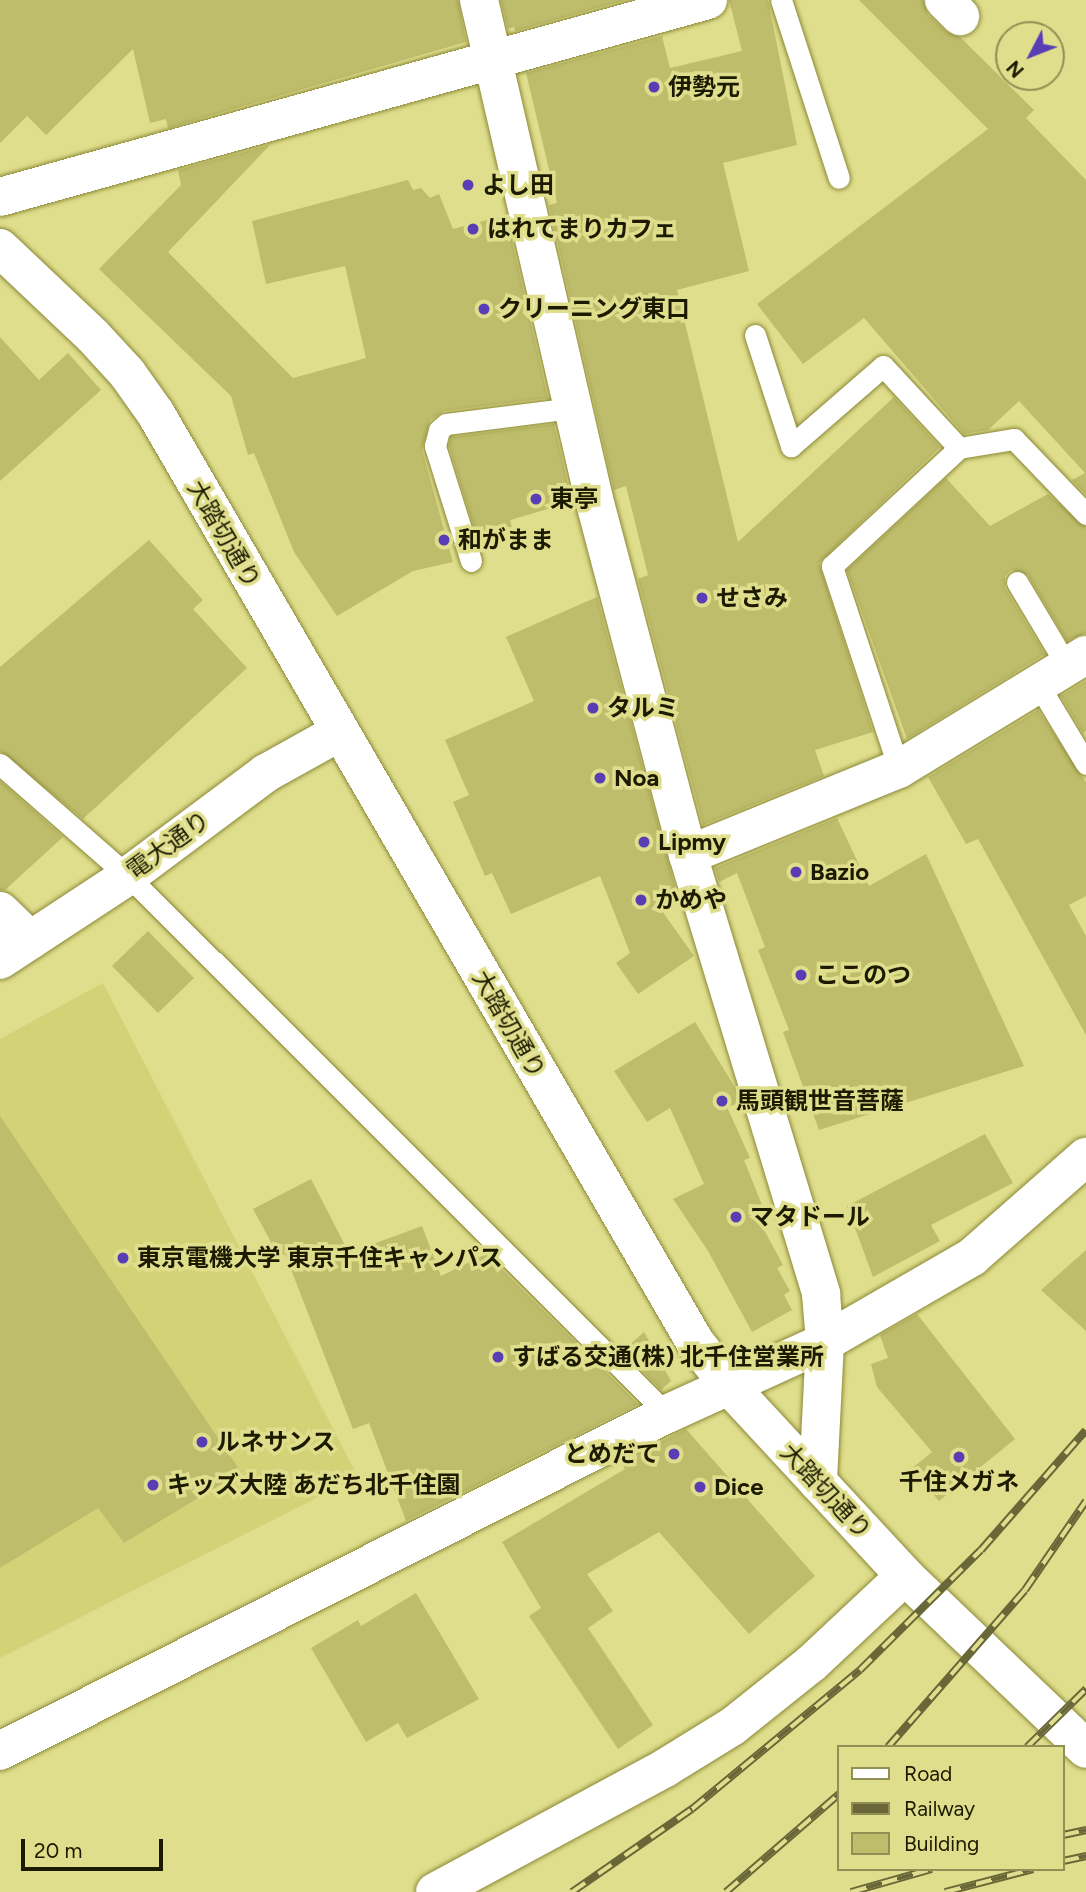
<!DOCTYPE html>
<meta charset="utf-8">
<style>
body{margin:0}
#map{position:relative;width:1086px;height:1892px;overflow:hidden;background:#dfde8c;font-family:Figtree,"Noto Sans JP",sans-serif}
div>[style]{position:absolute}
.built>*{inset:0;background:#d3d277}
.building>*{inset:0;background:#bebd6c}
.roads{filter:drop-shadow(0 0 2px #8b8938) drop-shadow(0 0 2px #8b8938)}
.service>*{height:21px;margin:-10.5px;padding:0 10.5px;transform-origin:10.5px;border-radius:10.5px;background:#fff}
.minor>*{height:38px;margin:-19px;padding:0 19px;transform-origin:19px;border-radius:19px;background:#fff}
.tertiary>*{height:38px;margin:-19px;padding:0 19px;transform-origin:19px;border-radius:19px;background:#fff}
.rail>*{height:8px;margin-top:-4px;transform-origin:0;background:repeating-linear-gradient(90deg,#dfde8c 0 16px,#696737 0 32px);box-sizing:border-box;border-block:2px solid #696737}
.dots>*{width:19px;height:19px;translate:-50% -50%;box-sizing:border-box;border:4px solid #dfde8c;border-radius:50%}
span{translate:-50% -50%;white-space:nowrap;text-align:center;line-height:1.15;-webkit-text-stroke:7px #dfde8c;paint-order:stroke}
.poi-label{font-size:24px;color:#1c1a00;font-weight:700}
.left{translate:0 -50%;text-align:left}
.right{translate:-100% -50%;text-align:right}
.street-label{font-size:24px;color:#1c1a00}
.legend{position:absolute;left:837px;top:1745px;width:228px;height:126px;box-sizing:border-box;background:#dfde8c;border:2px solid #919054;margin:0;padding:9px 12px;list-style:none;font-size:21px;color:#1c1a00}
.legend li{display:flex;align-items:center;gap:14px;height:35px}
.legend b{width:35px;border:2px solid #919054}
.north{position:absolute;left:995px;top:21px;width:70px;height:70px;box-sizing:border-box;background:#dfde8c;border:2px solid #919054;border-radius:50%;rotate:228deg;font-size:19px;font-weight:700;line-height:28px;text-align:center;color:#1c1a00}
.north::after{content:'';display:block;margin:auto;width:24px;height:32px;background:#593db5;clip-path:polygon(50% 0,100% 100%,50% 72%,0 100%)}
.scale{position:absolute;left:21px;top:1839px;width:142px;height:32px;box-sizing:border-box;border:4px solid #1c1a00;border-top:0;padding-left:9px;font-size:21px;line-height:24px;white-space:nowrap;color:#1c1a00;-webkit-text-stroke:5px #dfde8c;paint-order:stroke}
</style>
<div id="map">
<div class="built">
<i style="clip-path:polygon(103px 983px,358px 1477px,0 1658px,0 1039px)"></i>
</div>
<div class="building">
<i style="clip-path:polygon(0 0,458px 0,466px 42px,168px 128px,166px 119px,150px 123px,133px 49px,46px 135px,27px 116px,0 143px)"></i>
<i style="clip-path:polygon(501px 0,626px 0,515px 31px,514px 27px,508px 29px)"></i>
<i style="clip-path:polygon(729px 0,768px 0,797px 145px,723px 163px,749px 271px,677px 290px,738px 542px,894px 397px,940px 447px,819px 563px,873px 732px,815px 750px,824px 776px,703px 825px,638px 579px,648px 575px,626px 486px,614px 490px,549px 205px,557px 203px,526px 73px,662px 36px,670px 68px,742px 51px)"></i>
<i style="clip-path:polygon(859px 0,923px 0,928px 15px,945px 31px,960px 37px,1034px 110px,1026px 118px,1086px 180px,1086px 495px,1072px 480px,1085px 473px,1019px 401px,988px 430px,964px 434px,864px 318px,803px 364px,757px 304px,988px 129px)"></i>
<i style="clip-path:polygon(270px 145px,168px 252px,293px 378px,366px 358px,345px 266px,266px 284px,252px 221px,408px 180px,413px 190px,421px 188px,430px 198px,439px 194px,453px 229px,506px 215px,548px 398px,444px 411px,430px 420px,422px 450px,453px 562px,413px 571px,337px 616px,294px 552px,254px 453px,248px 455px,231px 396px,99px 269px,181px 185px,178px 170px)"></i>
<i style="clip-path:polygon(0 337px,39px 380px,68px 353px,101px 390px,0 481px)"></i>
<i style="clip-path:polygon(554px 424px,572px 502px,510px 520px,512px 527px,476px 534px,449px 446px,451px 437px)"></i>
<i style="clip-path:polygon(946px 478px,990px 526px,1048px 494px,1086px 527px,1086px 633px,1067px 641px,1028px 575px,1011px 570px,1005px 576px,1005px 588px,1045px 654px,907px 739px,847px 570px)"></i>
<i style="clip-path:polygon(149px 540px,203px 600px,193px 609px,247px 668px,83px 819px,0 751px,0 667px)"></i>
<i style="clip-path:polygon(597px 597px,679px 902px,662px 911px,694px 956px,638px 994px,616px 963px,630px 953px,600px 876px,511px 914px,492px 873px,485px 876px,453px 802px,469px 795px,445px 740px,534px 701px,506px 637px)"></i>
<i style="clip-path:polygon(1086px 681px,1086px 731px,1083px 733px,1061px 696px)"></i>
<i style="clip-path:polygon(1038px 710px,1086px 782px,1086px 896px,1069px 905px,1086px 936px,1086px 1035px,978px 839px,966px 844px,928px 777px)"></i>
<i style="clip-path:polygon(0 781px,63px 837px,5px 890px,0 890px)"></i>
<i style="clip-path:polygon(837px 818px,869px 886px,926px 854px,1024px 1066px,819px 1130px,783px 1032px,789px 1030px,758px 950px,765px 947px,737px 873px,719px 882px,715px 868px)"></i>
<i style="clip-path:polygon(148px 931px,194px 978px,158px 1013px,112px 966px)"></i>
<i style="clip-path:polygon(695px 1022px,736px 1089px,740px 1103px,727px 1107px,750px 1158px,744px 1160px,770px 1225px,763px 1228px,783px 1265px,777px 1268px,790px 1291px,784px 1295px,792px 1310px,752px 1332px,708px 1251px,673px 1199px,704px 1184px,670px 1108px,647px 1122px,614px 1071px)"></i>
<i style="clip-path:polygon(0 1116px,241px 1472px,124px 1543px,98px 1508px,0 1568px)"></i>
<i style="clip-path:polygon(985px 1134px,1013px 1183px,931px 1225px,940px 1241px,873px 1277px,847px 1206px)"></i>
<i style="clip-path:polygon(311px 1179px,349px 1253px,422px 1226px,441px 1276px,486px 1254px,638px 1404px,406px 1521px,369px 1423px,353px 1429px,285px 1254px,279px 1257px,253px 1209px)"></i>
<i style="clip-path:polygon(1086px 1250px,1086px 1331px,1041px 1290px)"></i>
<i style="clip-path:polygon(917px 1314px,1015px 1439px,939px 1501px,911px 1469px,932px 1452px,877px 1387px,871px 1364px,888px 1358px,880px 1335px)"></i>
<i style="clip-path:polygon(644px 1332px,671px 1381px,661px 1390px,623px 1351px)"></i>
<i style="clip-path:polygon(686px 1429px,815px 1576px,749px 1634px,659px 1532px,587px 1574px,613px 1611px,588px 1628px,653px 1725px,618px 1749px,529px 1616px,541px 1608px,502px 1542px,625px 1469px,621px 1462px)"></i>
<i style="clip-path:polygon(416px 1593px,479px 1699px,407px 1738px,398px 1723px,366px 1742px,311px 1648px,358px 1620px,361px 1626px)"></i>
</div>
<div class="roads">
<div class="service">
<i style="left:781px;top:0;width:187px;rotate:72deg"></i>
<i style="left:755px;top:335px;width:117px;rotate:72deg"></i>
<i style="left:791px;top:446px;width:122px;rotate:-41deg"></i>
<i style="left:883px;top:366px;width:112px;rotate:47.2deg"></i>
<i style="left:471px;top:561px;width:121px;rotate:-107.4deg"></i>
<i style="left:435px;top:446px;width:16px;rotate:-76deg"></i>
<i style="left:439px;top:430px;width:9px;rotate:-41deg"></i>
<i style="left:446px;top:424px;width:128px;rotate:-7.2deg"></i>
<i style="left:1017px;top:582px;width:98px;rotate:59.2deg"></i>
<i style="left:1038px;top:684px;width:93px;rotate:59deg"></i>
<i style="left:0;top:764px;width:170px;rotate:41.2deg"></i>
<i style="left:128px;top:876px;width:762px;rotate:44.95deg"></i>
<i style="left:899px;top:769px;width:214px;rotate:-108.3deg"></i>
<i style="left:832px;top:566px;width:173px;rotate:-42.9deg"></i>
<i style="left:959px;top:448px;width:56px;rotate:-9.3deg"></i>
<i style="left:1014px;top:439px;width:104px;rotate:46.2deg"></i>
</div>
<div class="minor">
<i style="left:479px;top:0;width:512px;rotate:77.02deg"></i>
<i style="left:594px;top:499px;width:368px;rotate:75.2deg"></i>
<i style="left:688px;top:855px;width:459px;rotate:73.1deg"></i>
<i style="left:821px;top:1294px;width:48px;rotate:85.2deg"></i>
<i style="left:825px;top:1342px;width:140px;rotate:92.9deg"></i>
<i style="left:944px;top:0;width:23px;rotate:45deg"></i>
<i style="left:0;top:197px;width:735px;rotate:-15.55deg"></i>
<i style="left:688px;top:855px;width:228px;rotate:-22.2deg"></i>
<i style="left:899px;top:769px;width:219px;rotate:-31.4deg"></i>
<i style="left:0;top:911px;width:42px;rotate:44deg"></i>
<i style="left:0;top:1751px;width:747px;rotate:-26.81deg"></i>
<i style="left:667px;top:1414px;width:174px;rotate:-24.5deg"></i>
<i style="left:825px;top:1342px;width:170px;rotate:-30deg"></i>
<i style="left:972px;top:1257px;width:152px;rotate:-41.3deg"></i>
<i style="left:435px;top:1892px;width:261px;rotate:-28.3deg"></i>
<i style="left:665px;top:1768px;width:80px;rotate:-31.7deg"></i>
<i style="left:733px;top:1726px;width:101px;rotate:-38.6deg"></i>
<i style="left:812px;top:1663px;width:127px;rotate:-43.1deg"></i>
</div>
<div class="tertiary">
<i style="left:0;top:248px;width:128px;rotate:43.4deg"></i>
<i style="left:93px;top:336px;width:50px;rotate:47.4deg"></i>
<i style="left:127px;top:373px;width:50px;rotate:54.7deg"></i>
<i style="left:156px;top:414px;width:1073px;rotate:59.85deg"></i>
<i style="left:695px;top:1342px;width:58px;rotate:52deg"></i>
<i style="left:731px;top:1388px;width:256px;rotate:47.2deg"></i>
<i style="left:905px;top:1576px;width:250px;rotate:43.7deg"></i>
<i style="left:0;top:960px;width:153px;rotate:-33.3deg"></i>
<i style="left:128px;top:876px;width:172px;rotate:-36.7deg"></i>
<i style="left:266px;top:773px;width:82px;rotate:-29.1deg"></i>
</div>
</div>
<div class="rail">
<i style="left:888px;top:1747px;width:208px;rotate:-48.9deg"></i>
<i style="left:1025px;top:1590px;width:108px;rotate:-55.6deg"></i>
<i style="left:1027px;top:1747px;width:83px;rotate:-44.5deg"></i>
<i style="left:1063px;top:1835px;width:24px;rotate:-12deg"></i>
<i style="left:1063px;top:1861px;width:24px;rotate:-12deg"></i>
<i style="left:572px;top:1892px;width:146px;rotate:-34.7deg"></i>
<i style="left:692px;top:1809px;width:218px;rotate:-39.6deg"></i>
<i style="left:860px;top:1670px;width:170px;rotate:-44.8deg"></i>
<i style="left:981px;top:1550px;width:159px;rotate:-48.8deg"></i>
<i style="left:726px;top:1892px;width:150px;rotate:-40.9deg"></i>
<i style="left:851px;top:1892px;width:84px;rotate:-15.9deg"></i>
<i style="left:945px;top:1892px;width:91px;rotate:-14.6deg"></i>
</div>
<div class="dots">
<i style="left:654px;top:87px;background:#593db5"></i>
<i style="left:468px;top:185px;background:#593db5"></i>
<i style="left:473px;top:229px;background:#593db5"></i>
<i style="left:484px;top:309px;background:#593db5"></i>
<i style="left:536px;top:499px;background:#593db5"></i>
<i style="left:444px;top:540px;background:#593db5"></i>
<i style="left:702px;top:598px;background:#593db5"></i>
<i style="left:593px;top:708px;background:#593db5"></i>
<i style="left:600px;top:778px;background:#593db5"></i>
<i style="left:644px;top:842px;background:#593db5"></i>
<i style="left:796px;top:872px;background:#593db5"></i>
<i style="left:641px;top:900px;background:#593db5"></i>
<i style="left:801px;top:975px;background:#593db5"></i>
<i style="left:722px;top:1101px;background:#593db5"></i>
<i style="left:736px;top:1217px;background:#593db5"></i>
<i style="left:123px;top:1258px;background:#593db5"></i>
<i style="left:498px;top:1357px;background:#593db5"></i>
<i style="left:202px;top:1442px;background:#593db5"></i>
<i style="left:674px;top:1454px;background:#593db5"></i>
<i style="left:959px;top:1457px;background:#593db5"></i>
<i style="left:153px;top:1485px;background:#593db5"></i>
<i style="left:700px;top:1487px;background:#593db5"></i>
</div>
<div class="poi-label">
<span class="left" style="left:668px;top:87px">伊勢元</span>
<span class="left" style="left:482px;top:185px">よし田</span>
<span class="left" style="left:487px;top:229px">はれてまりカフェ</span>
<span class="left" style="left:498px;top:309px">クリーニング東口</span>
<span class="left" style="left:550px;top:499px">東亭</span>
<span class="left" style="left:458px;top:540px">和がまま</span>
<span class="left" style="left:716px;top:598px">せさみ</span>
<span class="left" style="left:607px;top:708px">タルミ</span>
<span class="left" style="left:614px;top:778px">Noa</span>
<span class="left" style="left:658px;top:842px">Lipmy</span>
<span class="left" style="left:810px;top:872px">Bazio</span>
<span class="left" style="left:655px;top:900px">かめや</span>
<span class="left" style="left:815px;top:975px">ここのつ</span>
<span class="left" style="left:736px;top:1101px">馬頭観世音菩薩</span>
<span class="left" style="left:750px;top:1217px">マタドール</span>
<span class="left" style="left:137px;top:1258px">東京電機大学 東京千住キャンパス</span>
<span class="left" style="left:512px;top:1357px">すばる交通(株) 北千住営業所</span>
<span class="left" style="left:216px;top:1442px">ルネサンス</span>
<span class="right" style="left:660px;top:1454px">とめだて</span>
<span style="left:959px;top:1482px">千住メガネ</span>
<span class="left" style="left:167px;top:1485px">キッズ大陸 あだち北千住園</span>
<span class="left" style="left:714px;top:1487px">Dice</span>
</div>
<div class="street-label">
<span style="left:224px;top:534px;rotate:60deg">大踏切通り</span>
<span style="left:168px;top:845px;rotate:-36deg">電大通り</span>
<span style="left:509px;top:1024px;rotate:60deg">大踏切通り</span>
<span style="left:826px;top:1491px;rotate:47deg">大踏切通り</span>
</div>
<ul class="legend">
<li><b style="height:9px;background:#fff"></b>Road</li>
<li><b style="height:9px;background:#696737"></b>Railway</li>
<li><b style="height:19px;background:#bebd6c"></b>Building</li>
</ul>
<div class="north">N</div>
<div class="scale">20 m</div>
</div>
